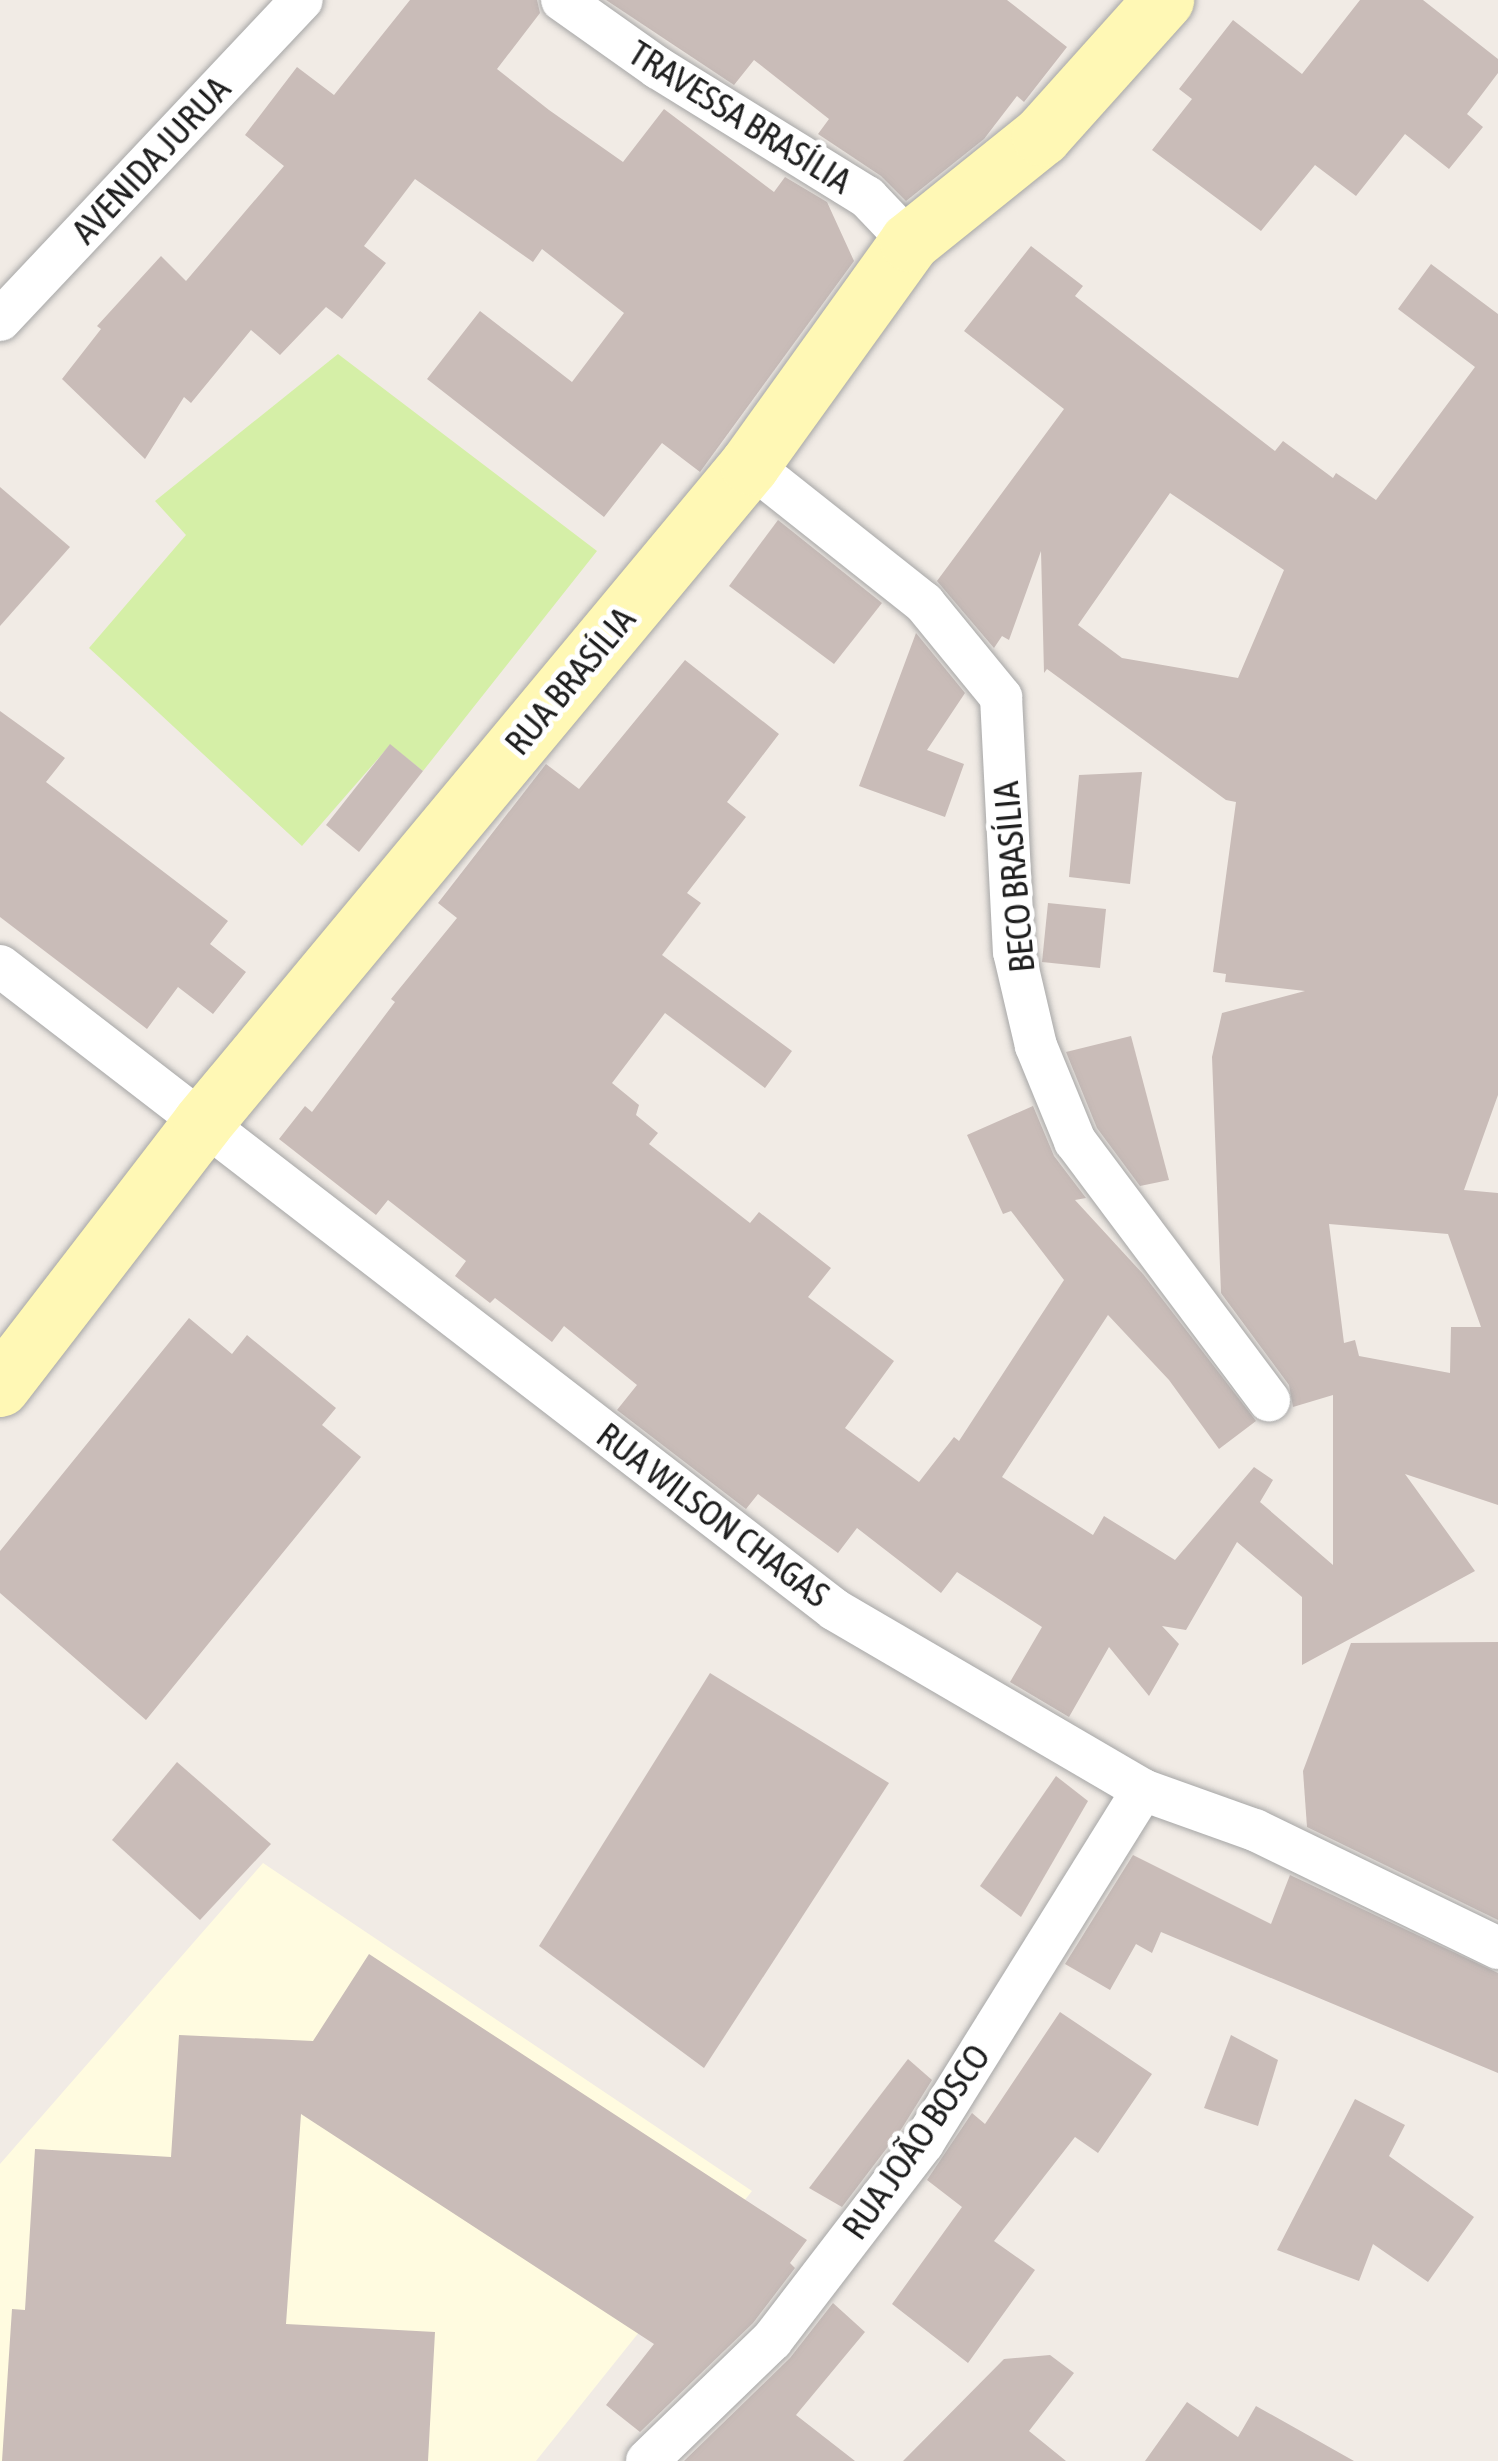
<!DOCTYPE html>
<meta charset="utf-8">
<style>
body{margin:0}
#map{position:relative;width:1498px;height:2461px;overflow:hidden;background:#f1ebe5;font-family:"Asap Condensed",sans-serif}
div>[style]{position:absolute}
.education>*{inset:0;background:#fffbe0}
.grass>*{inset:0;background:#d5efa7}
.building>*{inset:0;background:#c9bcb8}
.roads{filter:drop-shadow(0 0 3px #a6a6a6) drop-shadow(0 0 3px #a6a6a6)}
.street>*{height:42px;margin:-21px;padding:0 21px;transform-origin:21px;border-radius:21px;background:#fff}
.secondary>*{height:60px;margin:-30px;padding:0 30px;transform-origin:30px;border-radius:30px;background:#fff8b5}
span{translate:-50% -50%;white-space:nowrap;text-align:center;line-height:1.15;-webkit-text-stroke:10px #fff;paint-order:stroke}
.street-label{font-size:36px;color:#1f1f1f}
</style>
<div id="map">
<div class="education">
<i style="clip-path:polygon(263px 1863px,752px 2191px,536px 2461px,0 2461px,0 2164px)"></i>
</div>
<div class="grass">
<i style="clip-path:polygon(338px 354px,597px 551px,423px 771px,390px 745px,302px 846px,89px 648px,186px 535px,155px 501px)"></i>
</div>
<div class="building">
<i style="clip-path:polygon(410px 0,537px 0,540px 13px,497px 69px,549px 110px,623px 162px,664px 109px,774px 192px,785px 177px,827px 202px,854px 261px,700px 472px,662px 443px,604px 517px,427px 379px,480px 311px,572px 382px,624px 313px,542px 249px,533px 262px,415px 179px,364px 246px,386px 263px,342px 319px,326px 307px,280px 355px,251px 330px,191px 403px,184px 397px,145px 459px,62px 379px,101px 329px,97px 326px,161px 256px,186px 281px,284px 166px,245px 135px,297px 67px,334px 95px)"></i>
<i style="clip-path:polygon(606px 0,1007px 0,1067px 47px,1024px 102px,1017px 96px,984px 139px,906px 201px,881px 176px,818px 134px,829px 119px,754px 60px,734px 85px)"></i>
<i style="clip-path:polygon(1360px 0,1423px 0,1498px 59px,1498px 73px,1467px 114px,1483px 127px,1449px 169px,1405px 134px,1356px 196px,1315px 165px,1261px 231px,1152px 150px,1192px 99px,1179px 89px,1233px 20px,1302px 74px)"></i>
<i style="clip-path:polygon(evenodd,1031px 246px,1083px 286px,1075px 296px,1275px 451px,1283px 441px,1333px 478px,1336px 473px,1376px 500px,1475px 367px,1398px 309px,1431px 264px,1498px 314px,1498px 1095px,1464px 1190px,1498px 1193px,1498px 1505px,1405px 1474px,1475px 1571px,1302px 1665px,1302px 1597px,1237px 1542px,1186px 1630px,1162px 1626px,1179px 1644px,1149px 1696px,1109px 1647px,1069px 1717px,1010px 1682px,1042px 1627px,957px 1572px,941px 1593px,857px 1528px,838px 1553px,758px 1494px,746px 1509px,617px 1410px,637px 1385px,564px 1326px,552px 1342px,495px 1298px,490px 1303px,455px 1276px,466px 1261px,388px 1200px,376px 1215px,279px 1139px,305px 1106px,312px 1112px,395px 1002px,391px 999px,457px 918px,438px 903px,546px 764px,579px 789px,685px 660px,779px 734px,727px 802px,746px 817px,687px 893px,701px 903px,662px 955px,792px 1051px,765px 1088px,665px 1013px,612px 1083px,639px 1105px,636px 1115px,658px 1133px,649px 1144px,750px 1223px,759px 1212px,831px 1268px,808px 1297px,894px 1361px,845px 1428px,919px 1482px,954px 1437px,959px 1441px,1064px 1280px,1011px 1211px,1003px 1214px,967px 1135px,1033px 1106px,1054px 1156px,1086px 1198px,1075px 1200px,1143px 1274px,1256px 1421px,1219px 1449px,1169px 1380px,1108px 1315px,1002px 1477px,1093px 1535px,1104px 1516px,1175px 1560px,1254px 1467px,1273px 1480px,1260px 1502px,1333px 1565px,1333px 1395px,1293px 1407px,1289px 1385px,1221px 1293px,1212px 1057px,1222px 1013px,1305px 991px,1225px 982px,1226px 974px,1213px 972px,1236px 802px,1226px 800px,1047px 669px,1044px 673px,1041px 551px,1009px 640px,1002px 636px,994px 648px,937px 581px,1064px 409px,964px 331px,1031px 246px,1170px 493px,1284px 570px,1238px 678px,1122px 658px,1078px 625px,1170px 493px,1031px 246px,1329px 1224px,1448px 1234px,1481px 1327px,1451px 1327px,1450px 1373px,1359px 1356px,1355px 1340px,1344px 1343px,1329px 1224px)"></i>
<i style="clip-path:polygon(0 487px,70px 547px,0 626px)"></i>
<i style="clip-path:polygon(778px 520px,882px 603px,834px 664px,729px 586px)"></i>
<i style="clip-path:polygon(916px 633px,965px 693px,927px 750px,964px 764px,945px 817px,859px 786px)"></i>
<i style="clip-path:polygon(0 711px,65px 758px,46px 782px,228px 921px,210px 944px,246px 972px,213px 1014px,178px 987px,147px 1029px,0 917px)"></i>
<i style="clip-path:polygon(390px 744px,423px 771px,359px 852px,326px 825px)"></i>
<i style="clip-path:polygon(1142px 772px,1130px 884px,1069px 877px,1079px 775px)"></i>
<i style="clip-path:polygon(1048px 903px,1106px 909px,1100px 968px,1042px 962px)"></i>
<i style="clip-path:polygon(1131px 1036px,1169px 1180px,1140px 1186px,1097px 1128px,1066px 1052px)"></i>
<i style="clip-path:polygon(189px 1318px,232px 1354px,247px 1335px,336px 1408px,322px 1425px,361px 1457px,146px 1720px,0 1593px,0 1551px)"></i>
<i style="clip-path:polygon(1498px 1642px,1498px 1920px,1307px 1827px,1303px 1771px,1351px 1643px)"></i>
<i style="clip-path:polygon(710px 1673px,889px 1783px,704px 2068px,539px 1946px)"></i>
<i style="clip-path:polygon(177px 1762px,271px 1844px,200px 1920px,112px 1840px)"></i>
<i style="clip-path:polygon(1056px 1776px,1088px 1801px,1021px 1917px,980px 1886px)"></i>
<i style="clip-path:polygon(1133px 1855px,1271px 1924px,1290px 1875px,1498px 1973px,1498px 2073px,1161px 1932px,1152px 1953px,1136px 1944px,1110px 1990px,1065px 1964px)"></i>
<i style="clip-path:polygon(369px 1954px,807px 2240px,790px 2263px,795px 2268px,753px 2323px,640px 2432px,606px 2405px,654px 2344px,301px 2114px,286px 2324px,435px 2332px,428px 2461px,2px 2461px,12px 2309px,25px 2310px,35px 2149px,171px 2157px,179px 2035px,313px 2041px)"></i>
<i style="clip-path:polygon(1060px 2012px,1152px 2074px,1098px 2153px,1075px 2137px,994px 2241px,1035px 2270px,968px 2363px,892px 2304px,962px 2207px,927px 2180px,972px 2113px,985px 2124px)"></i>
<i style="clip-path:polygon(1231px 2035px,1278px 2060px,1258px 2126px,1204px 2108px)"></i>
<i style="clip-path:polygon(908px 2059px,932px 2080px,902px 2128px,842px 2207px,809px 2188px)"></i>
<i style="clip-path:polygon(1355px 2099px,1405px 2125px,1389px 2156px,1474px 2217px,1428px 2282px,1373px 2244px,1359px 2281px,1277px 2250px)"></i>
<i style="clip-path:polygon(833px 2303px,865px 2332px,796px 2415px,855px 2461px,684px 2461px,790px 2358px)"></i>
<i style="clip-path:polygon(1050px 2355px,1074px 2373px,1029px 2431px,1066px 2461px,903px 2461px,1004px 2359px)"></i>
<i style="clip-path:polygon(1187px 2402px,1238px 2437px,1256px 2406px,1354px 2461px,1145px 2461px)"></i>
</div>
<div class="roads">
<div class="street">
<i style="left:562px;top:0;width:118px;rotate:35.3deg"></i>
<i style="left:658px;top:68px;width:246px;rotate:31.7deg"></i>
<i style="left:867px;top:197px;width:62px;rotate:46.3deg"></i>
<i style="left:0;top:320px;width:440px;rotate:-46.7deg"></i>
<i style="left:750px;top:465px;width:222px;rotate:38.4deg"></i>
<i style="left:924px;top:603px;width:122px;rotate:50.7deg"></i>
<i style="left:1001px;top:697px;width:255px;rotate:87.1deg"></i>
<i style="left:1014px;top:952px;width:97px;rotate:76.8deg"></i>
<i style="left:1036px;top:1046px;width:103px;rotate:67.7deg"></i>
<i style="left:1075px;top:1141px;width:324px;rotate:53.2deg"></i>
<i style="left:0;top:966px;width:1054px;rotate:37.64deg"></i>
<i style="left:835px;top:1610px;width:357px;rotate:30.3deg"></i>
<i style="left:1143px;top:1790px;width:119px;rotate:19.7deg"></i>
<i style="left:1255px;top:1830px;width:270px;rotate:25.9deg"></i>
<i style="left:647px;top:2461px;width:174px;rotate:-44.1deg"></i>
<i style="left:772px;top:2340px;width:248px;rotate:-52.5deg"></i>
<i style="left:923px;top:2143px;width:416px;rotate:-58.1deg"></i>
</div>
<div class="secondary">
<i style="left:0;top:1387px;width:333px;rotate:-52.4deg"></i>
<i style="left:203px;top:1123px;width:856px;rotate:-50.26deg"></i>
<i style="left:750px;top:465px;width:274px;rotate:-54.3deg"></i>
<i style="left:910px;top:242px;width:169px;rotate:-38.8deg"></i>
<i style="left:1042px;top:136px;width:183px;rotate:-48.1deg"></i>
</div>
</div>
<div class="street-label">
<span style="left:740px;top:117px;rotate:32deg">TRAVESSA BRASÍLIA</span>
<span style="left:151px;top:160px;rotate:-47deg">AVENIDA JURUA</span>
<span style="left:570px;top:681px;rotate:-50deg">RUA BRASÍLIA</span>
<span style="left:1014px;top:877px;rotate:-95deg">BECO BRASÍLIA</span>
<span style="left:713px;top:1515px;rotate:37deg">RUA WILSON CHAGAS</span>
<span style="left:916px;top:2142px;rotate:-55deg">RUA JOÃO BOSCO</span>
</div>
</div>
